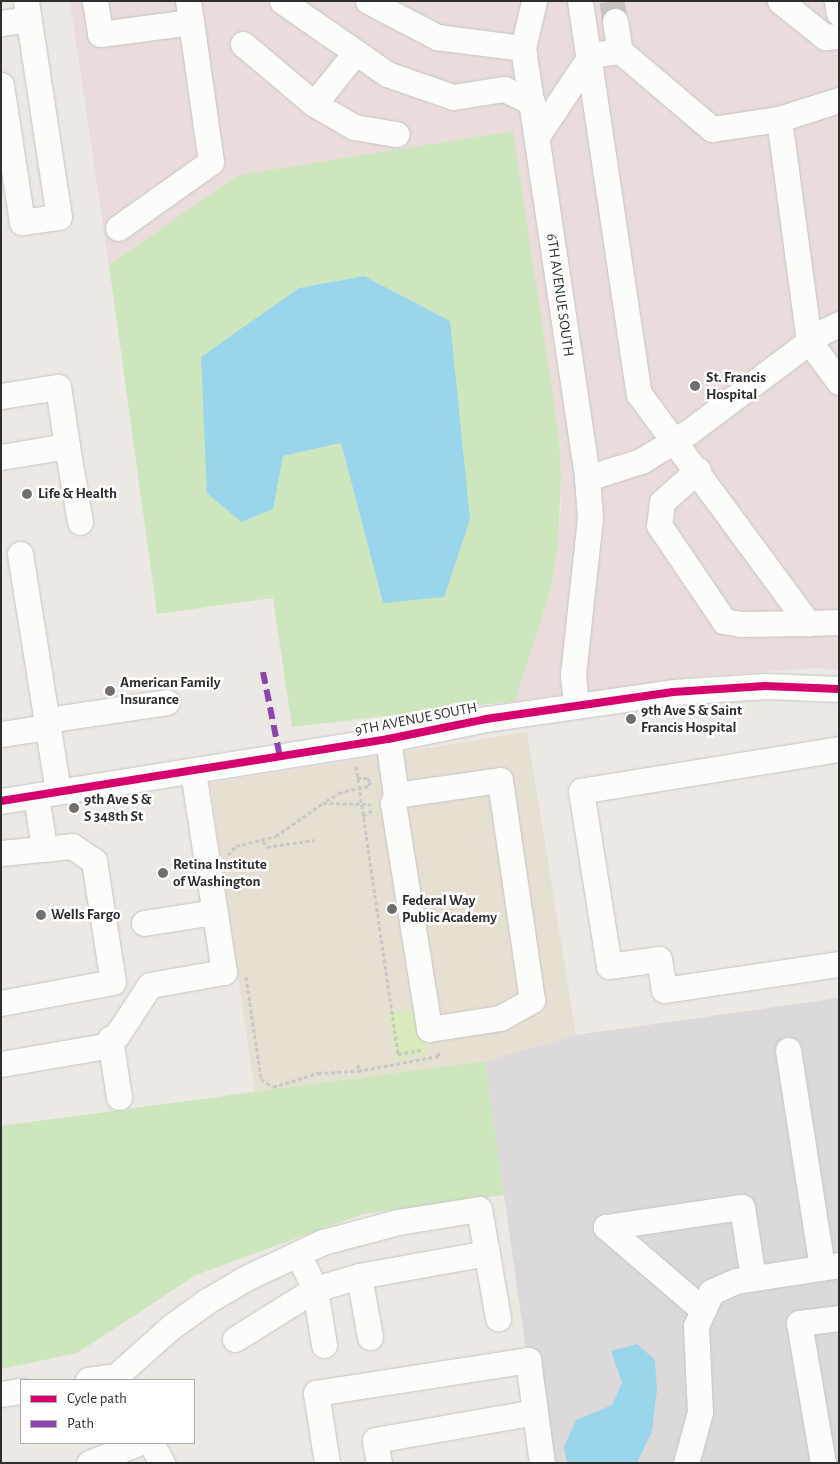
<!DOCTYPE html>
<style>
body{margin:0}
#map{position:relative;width:840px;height:1464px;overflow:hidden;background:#ece8e4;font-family:"Alegreya Sans",sans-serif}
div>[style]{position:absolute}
.industrial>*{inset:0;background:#dcd9db}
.education>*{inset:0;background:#e6e0d3}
.medical>*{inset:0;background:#e9dcdb}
.green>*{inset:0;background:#cee6be}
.pitch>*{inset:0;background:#d9eabb}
.water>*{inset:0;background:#99d6ec}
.minor-tunnel>*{height:25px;margin-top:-12.5px;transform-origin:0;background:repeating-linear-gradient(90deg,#c6c3c0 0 25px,transparent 0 37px)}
.path>*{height:3px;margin-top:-1.5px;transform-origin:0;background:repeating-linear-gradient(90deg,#c9c9c8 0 4px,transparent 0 6.5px)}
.roads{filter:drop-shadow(0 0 1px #c5c4c5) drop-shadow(0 0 1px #c5c4c5)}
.minor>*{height:25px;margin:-12.5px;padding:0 12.5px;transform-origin:12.5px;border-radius:12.5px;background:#fcfcfb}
.quiet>*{height:6px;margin-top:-3px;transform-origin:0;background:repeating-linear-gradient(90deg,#8e44ad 0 12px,transparent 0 18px)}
.cycleway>*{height:8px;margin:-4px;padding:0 4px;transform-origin:4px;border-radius:4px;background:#d6006c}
.dots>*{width:14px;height:14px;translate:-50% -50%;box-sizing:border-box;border:2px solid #fff;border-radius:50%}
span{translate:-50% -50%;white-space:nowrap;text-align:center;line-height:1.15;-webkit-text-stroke:5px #fff;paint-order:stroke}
.street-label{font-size:15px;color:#2e2e2e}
.poi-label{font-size:15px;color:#2e2e2e;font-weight:700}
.left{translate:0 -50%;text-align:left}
.frame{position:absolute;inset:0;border:2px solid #2e2e2e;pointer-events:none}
.legend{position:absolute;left:20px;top:1379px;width:175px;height:65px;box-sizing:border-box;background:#fff;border:1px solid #ababab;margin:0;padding:6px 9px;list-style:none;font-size:15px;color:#2e2e2e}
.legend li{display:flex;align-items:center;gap:10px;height:25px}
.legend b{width:25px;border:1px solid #ababab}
</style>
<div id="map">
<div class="industrial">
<i style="clip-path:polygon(839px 998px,839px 1463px,542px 1463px,485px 1061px,576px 1035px)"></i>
</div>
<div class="education">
<i style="clip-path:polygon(527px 732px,576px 1035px,485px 1061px,255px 1093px,210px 783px)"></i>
</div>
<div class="medical">
<i style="clip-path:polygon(70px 1px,839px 1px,839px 670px,814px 668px,706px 676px,515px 701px,551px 589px,561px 510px,559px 437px,542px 335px,238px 175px,109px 265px)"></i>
</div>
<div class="green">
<i style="clip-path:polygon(evenodd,513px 131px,559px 437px,561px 478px,558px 545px,551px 589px,515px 701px,292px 727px,273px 598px,157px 614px,109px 265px,238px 175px,513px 131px,364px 276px,450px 321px,383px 603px,341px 443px,283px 456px,299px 288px,364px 276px)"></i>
<i style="clip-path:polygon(485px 1061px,504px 1195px,363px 1214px,196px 1275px,77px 1353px,1px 1369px,1px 1126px)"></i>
</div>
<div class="pitch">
<i style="clip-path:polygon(420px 1008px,427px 1054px,395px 1059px,388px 1013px)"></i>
</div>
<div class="water">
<i style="clip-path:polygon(364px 276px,450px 321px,470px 519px,444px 597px,383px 603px,341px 443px,283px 456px,273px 509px,241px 522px,207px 493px,201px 357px,299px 288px)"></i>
<i style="clip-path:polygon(637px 1344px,655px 1360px,657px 1390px,652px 1431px,637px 1463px,567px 1463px,564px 1447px,576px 1420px,612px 1405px,622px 1383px,611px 1351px)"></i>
</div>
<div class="minor-tunnel">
<i style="left:612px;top:1px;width:20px;rotate:81deg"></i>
</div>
<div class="path">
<i style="left:356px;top:766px;width:291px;rotate:81.7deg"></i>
<i style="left:398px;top:1054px;width:23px;rotate:-10deg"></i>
<i style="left:357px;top:778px;width:10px"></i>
<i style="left:367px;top:778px;width:6px;rotate:45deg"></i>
<i style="left:371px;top:782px;width:5px;rotate:127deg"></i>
<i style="left:368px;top:786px;width:28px;rotate:167deg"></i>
<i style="left:341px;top:792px;width:21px;rotate:149deg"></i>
<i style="left:323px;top:803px;width:48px;rotate:1.2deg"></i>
<i style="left:363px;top:816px;width:12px;rotate:-31deg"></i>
<i style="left:263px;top:841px;width:7px;rotate:56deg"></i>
<i style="left:267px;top:847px;width:48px;rotate:-8.5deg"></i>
<i style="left:228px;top:855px;width:12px;rotate:-48deg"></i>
<i style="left:236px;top:846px;width:41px;rotate:-14deg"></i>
<i style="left:276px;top:836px;width:57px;rotate:-35.1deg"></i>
<i style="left:246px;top:977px;width:103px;rotate:81.6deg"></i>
<i style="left:261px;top:1079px;width:14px;rotate:34deg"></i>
<i style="left:273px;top:1087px;width:47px;rotate:-17.3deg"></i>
<i style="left:318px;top:1073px;width:40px;rotate:-2.9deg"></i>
<i style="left:358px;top:1071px;width:82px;rotate:-10.5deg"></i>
<i style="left:439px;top:1056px;width:6px;rotate:-99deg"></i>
<i style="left:358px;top:1064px;width:7px;rotate:90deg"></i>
</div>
<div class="roads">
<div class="minor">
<i style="left:95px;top:1px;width:33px;rotate:81deg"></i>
<i style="left:100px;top:34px;width:92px;rotate:-7.5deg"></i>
<i style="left:282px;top:1px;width:128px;rotate:34.8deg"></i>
<i style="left:387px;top:74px;width:70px;rotate:19.2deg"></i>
<i style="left:453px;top:97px;width:52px;rotate:-8.9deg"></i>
<i style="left:504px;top:89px;width:31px;rotate:25deg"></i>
<i style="left:368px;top:1px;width:78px;rotate:27.6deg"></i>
<i style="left:437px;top:37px;width:87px;rotate:7.3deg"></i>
<i style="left:523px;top:48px;width:435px;rotate:81.5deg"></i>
<i style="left:587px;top:478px;width:40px;rotate:85.7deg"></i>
<i style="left:590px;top:518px;width:158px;rotate:96.2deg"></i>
<i style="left:573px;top:675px;width:31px;rotate:84deg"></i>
<i style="left:580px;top:1px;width:397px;rotate:81.5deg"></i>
<i style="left:639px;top:394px;width:285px;rotate:53.6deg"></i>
<i style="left:808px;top:623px;width:31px;rotate:-2deg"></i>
<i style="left:780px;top:1px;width:58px;rotate:38.7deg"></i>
<i style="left:825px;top:37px;width:14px;rotate:-4deg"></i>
<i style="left:837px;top:1px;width:12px;rotate:81deg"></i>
<i style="left:615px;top:21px;width:30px;rotate:81deg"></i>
<i style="left:1px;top:23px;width:28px;rotate:-8deg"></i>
<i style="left:243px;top:44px;width:93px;rotate:40.2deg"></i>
<i style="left:523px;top:48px;width:48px;rotate:-76.8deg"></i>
<i style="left:355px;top:53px;width:65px;rotate:128.8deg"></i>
<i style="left:314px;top:104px;width:46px;rotate:29.9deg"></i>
<i style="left:354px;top:127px;width:43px;rotate:9.5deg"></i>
<i style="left:1px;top:85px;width:139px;rotate:81.3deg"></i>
<i style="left:22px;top:222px;width:37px;rotate:-8deg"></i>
<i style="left:59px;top:217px;width:219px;rotate:-98.7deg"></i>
<i style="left:779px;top:119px;width:224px;rotate:82.3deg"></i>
<i style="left:809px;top:341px;width:51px;rotate:53.8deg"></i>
<i style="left:537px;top:136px;width:97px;rotate:-56.3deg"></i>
<i style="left:591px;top:55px;width:29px;rotate:-8deg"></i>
<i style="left:620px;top:51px;width:121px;rotate:40.3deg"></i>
<i style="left:712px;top:129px;width:68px;rotate:-8.5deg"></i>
<i style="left:779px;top:119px;width:63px;rotate:-17.6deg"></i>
<i style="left:118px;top:228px;width:114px;rotate:-35.4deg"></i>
<i style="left:211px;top:162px;width:163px;rotate:-98.1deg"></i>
<i style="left:1px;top:396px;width:58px;rotate:-9deg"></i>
<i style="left:58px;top:387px;width:60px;rotate:81.3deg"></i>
<i style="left:1px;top:457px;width:67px;rotate:-9.5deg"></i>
<i style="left:67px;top:446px;width:77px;rotate:80.3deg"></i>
<i style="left:698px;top:470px;width:48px;rotate:138.4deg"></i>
<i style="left:662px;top:502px;width:23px;rotate:97deg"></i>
<i style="left:659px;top:525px;width:116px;rotate:55.9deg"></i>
<i style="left:724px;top:621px;width:17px;rotate:10deg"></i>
<i style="left:741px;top:624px;width:67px;rotate:-0.9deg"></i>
<i style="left:587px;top:478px;width:57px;rotate:-17.5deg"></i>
<i style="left:641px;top:461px;width:57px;rotate:-31.5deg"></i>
<i style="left:690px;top:431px;width:165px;rotate:-36.9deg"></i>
<i style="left:822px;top:332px;width:19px;rotate:-25deg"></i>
<i style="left:20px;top:554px;width:240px;rotate:80.9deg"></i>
<i style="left:47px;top:720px;width:121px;rotate:-8.5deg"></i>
<i style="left:1px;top:734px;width:48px;rotate:-8.5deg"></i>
<i style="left:388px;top:739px;width:57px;rotate:81.9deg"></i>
<i style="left:396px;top:795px;width:9px;rotate:111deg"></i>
<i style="left:393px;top:803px;width:229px;rotate:80.9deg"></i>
<i style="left:429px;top:1029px;width:72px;rotate:-8.8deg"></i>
<i style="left:500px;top:1018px;width:37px;rotate:-29deg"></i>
<i style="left:532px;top:1000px;width:222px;rotate:-98.3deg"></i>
<i style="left:500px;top:780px;width:105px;rotate:171.8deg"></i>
<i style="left:839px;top:749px;width:261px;rotate:170.8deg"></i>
<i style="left:581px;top:791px;width:177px;rotate:80.9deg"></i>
<i style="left:609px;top:966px;width:50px;rotate:-8deg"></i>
<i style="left:659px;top:959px;width:31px;rotate:81deg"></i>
<i style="left:664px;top:990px;width:177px;rotate:-8.5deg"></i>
<i style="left:36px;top:796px;width:52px;rotate:81.1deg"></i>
<i style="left:1px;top:801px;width:392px;rotate:-9.1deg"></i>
<i style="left:388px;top:739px;width:100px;rotate:-11.5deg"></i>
<i style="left:486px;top:719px;width:189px;rotate:-8.2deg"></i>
<i style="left:673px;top:692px;width:92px;rotate:-3.7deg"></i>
<i style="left:765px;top:686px;width:74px;rotate:2.3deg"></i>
<i style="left:1px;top:853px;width:71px;rotate:-5.6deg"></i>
<i style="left:72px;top:846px;width:27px;rotate:34deg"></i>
<i style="left:94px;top:861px;width:122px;rotate:81.1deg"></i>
<i style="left:113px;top:982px;width:114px;rotate:169.4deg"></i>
<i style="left:144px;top:923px;width:71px;rotate:-8.9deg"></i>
<i style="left:788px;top:1050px;width:220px;rotate:81.1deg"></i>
<i style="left:1px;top:1064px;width:112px;rotate:-9.8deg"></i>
<i style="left:119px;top:1097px;width:59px;rotate:-98.8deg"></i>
<i style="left:110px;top:1039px;width:8px;rotate:-30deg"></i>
<i style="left:117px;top:1035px;width:60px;rotate:-56.6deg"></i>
<i style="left:150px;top:985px;width:75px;rotate:-10deg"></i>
<i style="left:224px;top:972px;width:202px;rotate:-98.8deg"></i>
<i style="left:703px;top:1310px;width:128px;rotate:-139.4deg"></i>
<i style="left:606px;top:1227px;width:137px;rotate:-8.4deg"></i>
<i style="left:742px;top:1207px;width:72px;rotate:81.2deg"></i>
<i style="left:370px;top:1337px;width:62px;rotate:-100.2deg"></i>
<i style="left:359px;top:1276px;width:130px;rotate:-10.2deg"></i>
<i style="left:235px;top:1339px;width:94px;rotate:-32deg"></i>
<i style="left:315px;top:1289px;width:39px;rotate:-116deg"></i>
<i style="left:324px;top:1345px;width:57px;rotate:-99.1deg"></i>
<i style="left:315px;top:1289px;width:46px;rotate:-16.5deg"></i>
<i style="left:88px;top:1380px;width:28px;rotate:-8deg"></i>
<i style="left:116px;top:1376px;width:74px;rotate:-41.7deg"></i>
<i style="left:171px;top:1327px;width:44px;rotate:-35.8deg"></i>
<i style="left:207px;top:1301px;width:45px;rotate:-30.5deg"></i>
<i style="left:246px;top:1278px;width:85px;rotate:-25.1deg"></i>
<i style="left:323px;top:1242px;width:78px;rotate:-14.9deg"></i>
<i style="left:398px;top:1222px;width:82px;rotate:-9.1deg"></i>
<i style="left:479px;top:1209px;width:111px;rotate:80.1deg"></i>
<i style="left:1px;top:1394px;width:20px;rotate:-9deg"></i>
<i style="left:151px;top:1443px;width:23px;rotate:61deg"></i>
<i style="left:89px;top:1463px;width:53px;rotate:-22.2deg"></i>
<i style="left:327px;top:1463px;width:71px;rotate:-98.9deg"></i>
<i style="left:316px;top:1393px;width:215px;rotate:-8.8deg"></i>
<i style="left:528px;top:1360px;width:104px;rotate:82.3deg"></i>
<i style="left:379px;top:1463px;width:23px;rotate:-100deg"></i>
<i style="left:375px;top:1440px;width:162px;rotate:-9.9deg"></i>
<i style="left:686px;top:1463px;width:53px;rotate:-74.6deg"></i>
<i style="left:700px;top:1412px;width:86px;rotate:-92.7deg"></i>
<i style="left:696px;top:1326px;width:37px;rotate:-66deg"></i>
<i style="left:711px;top:1292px;width:27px;rotate:-24deg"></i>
<i style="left:736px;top:1281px;width:104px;rotate:-8.8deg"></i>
<i style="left:823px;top:1463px;width:142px;rotate:-99.7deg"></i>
<i style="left:799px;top:1323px;width:40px;rotate:-7.1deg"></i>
</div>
</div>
<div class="quiet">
<i style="left:263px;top:672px;width:87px;rotate:78.7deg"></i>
</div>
<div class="cycleway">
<i style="left:1px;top:801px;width:392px;rotate:-9.1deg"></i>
<i style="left:388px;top:739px;width:100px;rotate:-11.5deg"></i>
<i style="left:486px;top:719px;width:189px;rotate:-8.2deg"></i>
<i style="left:673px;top:692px;width:92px;rotate:-3.7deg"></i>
<i style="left:765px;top:686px;width:74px;rotate:2.3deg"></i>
</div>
<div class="dots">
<i style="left:695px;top:386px;background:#706f6e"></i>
<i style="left:27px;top:494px;background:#706f6e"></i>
<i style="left:110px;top:691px;background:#706f6e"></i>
<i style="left:631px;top:719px;background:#706f6e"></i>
<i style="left:74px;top:808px;background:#706f6e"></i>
<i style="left:163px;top:873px;background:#706f6e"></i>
<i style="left:392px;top:909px;background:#706f6e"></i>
<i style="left:41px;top:915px;background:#706f6e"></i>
</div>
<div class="street-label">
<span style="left:560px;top:295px;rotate:82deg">6TH AVENUE SOUTH</span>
<span style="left:416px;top:719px;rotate:-11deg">9TH AVENUE SOUTH</span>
</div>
<div class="poi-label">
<span class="left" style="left:706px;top:386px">St. Francis<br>Hospital</span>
<span class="left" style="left:38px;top:494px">Life &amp; Health</span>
<span class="left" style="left:120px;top:691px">American Family<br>Insurance</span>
<span class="left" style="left:641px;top:719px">9th Ave S &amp; Saint<br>Francis Hospital</span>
<span class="left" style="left:84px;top:808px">9th Ave S &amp;<br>S 348th St</span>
<span class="left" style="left:173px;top:873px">Retina Institute<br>of Washington</span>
<span class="left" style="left:402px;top:909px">Federal Way<br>Public Academy</span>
<span class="left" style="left:51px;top:915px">Wells Fargo</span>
</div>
<div class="frame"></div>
<ul class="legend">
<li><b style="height:6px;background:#d6006c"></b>Cycle path</li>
<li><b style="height:6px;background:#8e44ad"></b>Path</li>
</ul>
</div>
